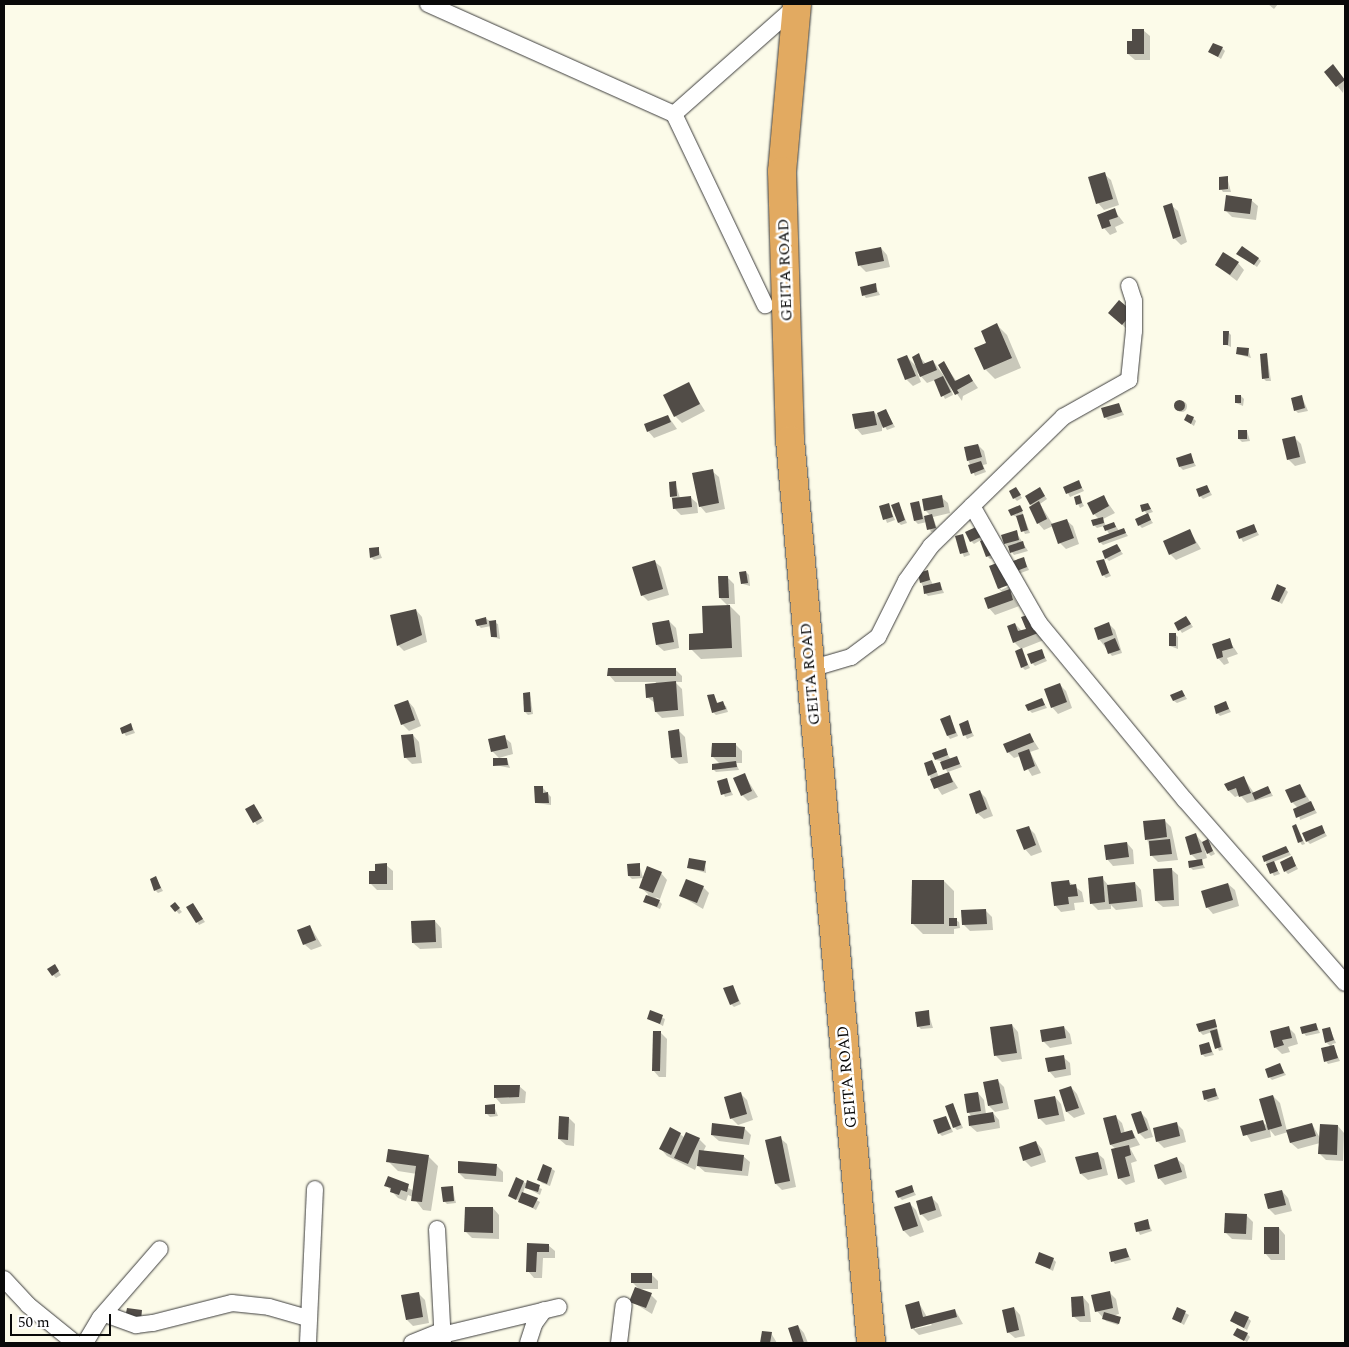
<!DOCTYPE html>
<style>
body{margin:0}
#map{position:relative;width:1349px;height:1347px;overflow:hidden;background:#fcfbe9;font-family:Spectral,serif}
div>[style]{position:absolute}
.shadow>*{inset:0;background:#0003}
.round{border-radius:50%}
.building>*{inset:0;background:#514c47}
.roads{filter:drop-shadow(0 0 1px #3c3c3c) drop-shadow(0 0 1px #3c3c3c)}
.street>*{height:16px;margin:-8px;padding:0 8px;transform-origin:8px;border-radius:8px;background:#fff}
.highway>*{height:28px;margin:-14px;padding:0 14px;transform-origin:14px;border-radius:14px;background:#e2aa61}
span{translate:-50% -50%;white-space:nowrap;text-align:center;line-height:1.15;-webkit-text-stroke:5px #fff;paint-order:stroke}
.street-label{font-size:16px;color:#090909}
.frame{position:absolute;inset:0;border:5px solid #090909;pointer-events:none}
.scale{position:absolute;left:10px;top:1314px;width:101px;height:22px;box-sizing:border-box;border:2px solid #090909;border-top:0;padding-left:6px;font-size:15px;line-height:18px;white-space:nowrap;color:#090909;-webkit-text-stroke:4px #fff;paint-order:stroke}
</style>
<div id="map">
<div class="shadow">
<i style="clip-path:polygon(1268px 4px,1278px 4px,1274px 9px)"></i>
<i style="clip-path:polygon(1143px 30px,1150px 36px,1150px 60px,1135px 60px,1128px 54px)"></i>
<i style="clip-path:polygon(1222px 48px,1225px 51px,1221px 59px,1210px 52px)"></i>
<i style="clip-path:polygon(1333px 66px,1345px 80px,1343px 93px,1326px 72px)"></i>
<i style="clip-path:polygon(1104px 174px,1111px 180px,1119px 205px,1104px 210px,1098px 203px)"></i>
<i style="clip-path:polygon(1227px 177px,1231px 192px,1223px 192px,1221px 189px)"></i>
<i style="clip-path:polygon(1251px 200px,1258px 206px,1256px 220px,1232px 217px,1225px 210px)"></i>
<i style="clip-path:polygon(1171px 205px,1178px 211px,1187px 242px,1181px 245px,1174px 238px)"></i>
<i style="clip-path:polygon(1114px 210px,1124px 223px,1115px 227px,1117px 232px,1110px 235px,1104px 228px)"></i>
<i style="clip-path:polygon(881px 248px,887px 255px,890px 267px,866px 272px,860px 266px)"></i>
<i style="clip-path:polygon(1241px 256px,1258px 258px,1261px 261px,1257px 267px)"></i>
<i style="clip-path:polygon(1238px 263px,1244px 270px,1237px 281px,1216px 265px)"></i>
<i style="clip-path:polygon(875px 285px,880px 295px,866px 298px,864px 295px)"></i>
<i style="clip-path:polygon(1132px 313px,1129px 331px,1116px 319px)"></i>
<i style="clip-path:polygon(997px 325px,1007px 335px,1021px 368px,995px 379px,985px 369px,987px 343px)"></i>
<i style="clip-path:polygon(1228px 332px,1231px 335px,1231px 347px,1224px 344px)"></i>
<i style="clip-path:polygon(1248px 349px,1251px 358px,1237px 354px)"></i>
<i style="clip-path:polygon(918px 355px,926px 364px,933px 361px,949px 383px,944px 363px,957px 382px,969px 375px,978px 388px,963px 396px,962px 401px,949px 383px,953px 395px,945px 399px,935px 380px,927px 383px,917px 372px,921px 382px,913px 386px,906px 379px,907px 357px,917px 367px)"></i>
<i style="clip-path:polygon(1267px 355px,1271px 381px,1266px 381px,1263px 378px)"></i>
<i style="clip-path:polygon(688px 384px,705px 411px,682px 423px,675px 416px)"></i>
<i style="clip-path:polygon(1241px 396px,1244px 399px,1243px 406px,1236px 403px)"></i>
<i style="clip-path:polygon(1302px 397px,1308px 411px,1298px 413px,1295px 410px)"></i>
<i class="round" style="left:1175.5px;top:400.5px;width:11px;height:11px"></i>
<i style="clip-path:polygon(1119px 404px,1124px 415px,1108px 420px,1105px 417px)"></i>
<i style="clip-path:polygon(886px 411px,895px 427px,887px 430px,882px 422px,882px 431px,862px 435px,856px 428px,874px 412px,877px 415px)"></i>
<i style="clip-path:polygon(668px 416px,677px 429px,654px 438px,648px 431px)"></i>
<i style="clip-path:polygon(1193px 418px,1196px 421px,1194px 426px,1185px 420px)"></i>
<i style="clip-path:polygon(1247px 431px,1250px 441px,1242px 442px,1239px 439px)"></i>
<i style="clip-path:polygon(1294px 437px,1301px 444px,1306px 463px,1295px 466px,1288px 459px)"></i>
<i style="clip-path:polygon(978px 445px,984px 451px,987px 464px,983px 465px,986px 472px,975px 476px,968px 460px)"></i>
<i style="clip-path:polygon(1190px 455px,1196px 466px,1183px 470px,1180px 467px)"></i>
<i style="clip-path:polygon(712px 471px,719px 477px,725px 509px,706px 513px,700px 506px)"></i>
<i style="clip-path:polygon(675px 482px,680px 498px,690px 497px,697px 503px,698px 513px,681px 515px,675px 509px,671px 496px)"></i>
<i style="clip-path:polygon(1079px 482px,1084px 491px,1070px 497px,1065px 488px)"></i>
<i style="clip-path:polygon(1207px 486px,1212px 495px,1203px 499px,1200px 496px)"></i>
<i style="clip-path:polygon(1016px 489px,1022px 498px,1017px 501px,1014px 498px)"></i>
<i style="clip-path:polygon(1040px 489px,1047px 499px,1040px 504px,1053px 525px,1066px 520px,1073px 526px,1079px 544px,1066px 549px,1060px 543px,1053px 526px,1044px 530px,1038px 523px,1031px 504px)"></i>
<i style="clip-path:polygon(1079px 496px,1084px 506px,1080px 508px,1075px 498px)"></i>
<i style="clip-path:polygon(1103px 496px,1115px 513px,1103px 519px,1106px 526px,1114px 523px,1119px 531px,1123px 529px,1128px 536px,1103px 545px,1100px 542px,1110px 535px,1104px 526px,1097px 528px,1094px 525px,1099px 519px,1094px 514px)"></i>
<i style="clip-path:polygon(941px 497px,948px 503px,950px 513px,933px 517px,938px 531px,931px 532px,927px 522px,918px 524px,915px 521px,911px 504px,919px 502px,924px 518px,931px 516px,925px 510px)"></i>
<i style="clip-path:polygon(888px 504px,895px 520px,887px 523px,881px 507px)"></i>
<i style="clip-path:polygon(899px 504px,907px 523px,901px 525px,899px 523px)"></i>
<i style="clip-path:polygon(1148px 504px,1153px 512px,1147px 514px,1153px 523px,1142px 528px,1139px 525px,1147px 515px,1142px 506px)"></i>
<i style="clip-path:polygon(1020px 506px,1030px 533px,1025px 534px,1017px 517px,1012px 515px)"></i>
<i style="clip-path:polygon(1254px 526px,1259px 535px,1243px 542px,1238px 532px)"></i>
<i style="clip-path:polygon(978px 527px,996px 557px,990px 559px,987px 556px,981px 540px,974px 544px,971px 541px)"></i>
<i style="clip-path:polygon(1189px 530px,1201px 549px,1176px 560px,1170px 554px)"></i>
<i style="clip-path:polygon(1016px 532px,1028px 551px,1014px 555px,1005px 543px)"></i>
<i style="clip-path:polygon(962px 536px,970px 555px,964px 557px,957px 537px)"></i>
<i style="clip-path:polygon(1117px 546px,1123px 554px,1109px 561px,1106px 558px)"></i>
<i style="clip-path:polygon(378px 548px,382px 558px,374px 560px,371px 557px)"></i>
<i style="clip-path:polygon(1024px 559px,1029px 570px,1018px 574px,1015px 571px)"></i>
<i style="clip-path:polygon(1103px 560px,1111px 576px,1106px 578px,1103px 575px)"></i>
<i style="clip-path:polygon(654px 561px,661px 567px,669px 595px,648px 601px,642px 595px)"></i>
<i style="clip-path:polygon(991px 567px,1001px 590px,1014px 584px,1017px 591px,1011px 593px,1019px 606px,995px 615px,989px 608px,1003px 593px,999px 589px)"></i>
<i style="clip-path:polygon(746px 572px,749px 575px,750px 586px,743px 584px)"></i>
<i style="clip-path:polygon(927px 572px,933px 585px,940px 583px,944px 593px,928px 596px,926px 594px,921px 582px)"></i>
<i style="clip-path:polygon(727px 577px,734px 584px,735px 604px,728px 604px,740px 616px,742px 657px,701px 659px,691px 649px,728px 606px,720px 598px)"></i>
<i style="clip-path:polygon(1285px 589px,1288px 592px,1282px 604px,1272px 598px)"></i>
<i style="clip-path:polygon(416px 610px,422px 617px,427px 642px,404px 651px,398px 645px)"></i>
<i style="clip-path:polygon(1023px 618px,1044px 640px,1021px 649px,1014px 642px,1015px 624px,1022px 631px,1027px 629px)"></i>
<i style="clip-path:polygon(486px 619px,498px 624px,500px 639px,492px 637px,491px 626px,481px 628px,478px 625px)"></i>
<i style="clip-path:polygon(669px 621px,676px 628px,679px 648px,664px 651px,657px 645px)"></i>
<i style="clip-path:polygon(1189px 621px,1193px 627px,1182px 633px,1176px 624px)"></i>
<i style="clip-path:polygon(1109px 624px,1115px 630px,1122px 653px,1112px 656px,1099px 639px)"></i>
<i style="clip-path:polygon(1175px 634px,1178px 637px,1178px 649px,1170px 646px)"></i>
<i style="clip-path:polygon(1229px 640px,1238px 654px,1227px 658px,1229px 663px,1224px 665px,1218px 658px,1214px 645px)"></i>
<i style="clip-path:polygon(1021px 650px,1030px 668px,1025px 670px,1022px 667px)"></i>
<i style="clip-path:polygon(1041px 650px,1047px 661px,1035px 666px,1032px 663px)"></i>
<i style="clip-path:polygon(675px 669px,682px 676px,682px 682px,675px 682px,682px 689px,684px 716px,662px 718px,656px 712px,655px 703px,647px 697px,656px 682px,615px 682px,609px 675px)"></i>
<i style="clip-path:polygon(1059px 684px,1066px 691px,1072px 708px,1058px 714px,1052px 707px)"></i>
<i style="clip-path:polygon(1182px 691px,1187px 699px,1177px 703px,1174px 701px)"></i>
<i style="clip-path:polygon(530px 694px,533px 714px,528px 715px,525px 712px)"></i>
<i style="clip-path:polygon(714px 695px,718px 704px,726px 706px,728px 712px,716px 715px,713px 712px)"></i>
<i style="clip-path:polygon(1042px 700px,1047px 708px,1032px 713px,1029px 710px)"></i>
<i style="clip-path:polygon(408px 701px,414px 708px,421px 726px,409px 731px,402px 724px)"></i>
<i style="clip-path:polygon(1226px 703px,1231px 712px,1220px 716px,1217px 713px)"></i>
<i style="clip-path:polygon(950px 717px,958px 736px,950px 739px,948px 736px)"></i>
<i style="clip-path:polygon(967px 722px,974px 736px,967px 739px,960px 725px)"></i>
<i style="clip-path:polygon(131px 724px,135px 733px,126px 736px,121px 728px)"></i>
<i style="clip-path:polygon(679px 731px,685px 737px,688px 763px,679px 764px,672px 758px)"></i>
<i style="clip-path:polygon(413px 735px,419px 742px,422px 763px,412px 764px,405px 757px)"></i>
<i style="clip-path:polygon(1030px 735px,1039px 749px,1030px 752px,1041px 773px,1032px 776px,1020px 756px,1014px 758px,1008px 752px)"></i>
<i style="clip-path:polygon(504px 737px,511px 743px,513px 754px,499px 758px,492px 751px)"></i>
<i style="clip-path:polygon(736px 745px,742px 751px,742px 763px,736px 763px,739px 770px,716px 772px,713px 769px,720px 764px,712px 756px)"></i>
<i style="clip-path:polygon(945px 750px,951px 760px,956px 758px,962px 767px,948px 772px,958px 788px,942px 795px,929px 775px,932px 761px,939px 777px,948px 773px,941px 761px,936px 760px)"></i>
<i style="clip-path:polygon(507px 759px,510px 768px,495px 765px)"></i>
<i style="clip-path:polygon(744px 774px,758px 797px,748px 801px,742px 795px)"></i>
<i style="clip-path:polygon(1243px 777px,1254px 793px,1268px 787px,1273px 796px,1247px 803px,1240px 795px,1235px 797px,1229px 791px)"></i>
<i style="clip-path:polygon(726px 780px,733px 795px,725px 797px,719px 782px)"></i>
<i style="clip-path:polygon(1300px 785px,1317px 813px,1300px 820px,1298px 808px,1292px 802px)"></i>
<i style="clip-path:polygon(542px 787px,551px 797px,551px 805px,536px 803px)"></i>
<i style="clip-path:polygon(979px 791px,986px 798px,993px 816px,984px 819px,977px 813px)"></i>
<i style="clip-path:polygon(257px 809px,264px 821px,257px 825px,247px 810px)"></i>
<i style="clip-path:polygon(1164px 820px,1171px 827px,1178px 860px,1158px 862px,1152px 856px,1147px 839px)"></i>
<i style="clip-path:polygon(1296px 825px,1305px 844px,1302px 845px,1300px 842px)"></i>
<i style="clip-path:polygon(1321px 826px,1327px 836px,1310px 844px,1307px 841px)"></i>
<i style="clip-path:polygon(1028px 827px,1035px 834px,1042px 852px,1031px 856px,1025px 849px)"></i>
<i style="clip-path:polygon(1196px 835px,1203px 843px,1207px 841px,1210px 844px,1215px 854px,1211px 856px,1205px 850px,1207px 858px,1201px 860px,1205px 868px,1193px 870px,1190px 867px,1198px 861px,1191px 854px)"></i>
<i style="clip-path:polygon(1127px 843px,1133px 850px,1134px 864px,1113px 866px,1107px 859px)"></i>
<i style="clip-path:polygon(1286px 847px,1291px 855px,1273px 862px,1280px 874px,1274px 876px,1263px 857px)"></i>
<i style="clip-path:polygon(1292px 858px,1298px 869px,1288px 874px,1285px 871px)"></i>
<i style="clip-path:polygon(705px 862px,706px 873px,689px 868px)"></i>
<i style="clip-path:polygon(639px 864px,643px 878px,632px 879px,629px 876px)"></i>
<i style="clip-path:polygon(386px 865px,393px 871px,393px 890px,377px 890px,370px 883px)"></i>
<i style="clip-path:polygon(1171px 869px,1178px 875px,1179px 906px,1163px 907px,1156px 901px)"></i>
<i style="clip-path:polygon(661px 873px,667px 880px,660px 899px,655px 897px,662px 904px,660px 909px,645px 902px,648px 894px,640px 887px)"></i>
<i style="clip-path:polygon(156px 878px,163px 891px,158px 893px,155px 890px)"></i>
<i style="clip-path:polygon(1102px 878px,1109px 886px,1135px 883px,1141px 890px,1143px 907px,1116px 910px,1111px 905px,1111px 909px,1098px 910px,1092px 904px)"></i>
<i style="clip-path:polygon(944px 881px,954px 891px,954px 919px,959px 922px,960px 928px,954px 929px,954px 934px,923px 934px,913px 924px)"></i>
<i style="clip-path:polygon(1069px 882px,1082px 892px,1084px 902px,1074px 903px,1075px 910px,1061px 912px,1055px 905px)"></i>
<i style="clip-path:polygon(1228px 884px,1235px 890px,1239px 906px,1213px 914px,1207px 907px)"></i>
<i style="clip-path:polygon(703px 887px,709px 893px,703px 909px,681px 896px)"></i>
<i style="clip-path:polygon(175px 904px,182px 912px,179px 914px,172px 906px)"></i>
<i style="clip-path:polygon(193px 904px,205px 922px,199px 925px,197px 922px)"></i>
<i style="clip-path:polygon(986px 911px,992px 917px,993px 930px,970px 931px,963px 924px)"></i>
<i style="clip-path:polygon(435px 921px,441px 928px,442px 948px,420px 949px,413px 943px)"></i>
<i style="clip-path:polygon(310px 926px,322px 946px,311px 950px,304px 944px)"></i>
<i style="clip-path:polygon(57px 969px,61px 975px,56px 978px,53px 975px)"></i>
<i style="clip-path:polygon(733px 986px,741px 1004px,734px 1007px,731px 1004px)"></i>
<i style="clip-path:polygon(651px 1012px,665px 1019px,663px 1026px,648px 1018px)"></i>
<i style="clip-path:polygon(928px 1012px,933px 1028px,921px 1029px,918px 1026px)"></i>
<i style="clip-path:polygon(1215px 1020px,1223px 1050px,1219px 1051px,1212px 1032px,1203px 1035px,1200px 1032px)"></i>
<i style="clip-path:polygon(1316px 1024px,1320px 1033px,1306px 1036px,1304px 1033px)"></i>
<i style="clip-path:polygon(1012px 1025px,1018px 1032px,1022px 1059px,1002px 1062px,996px 1056px)"></i>
<i style="clip-path:polygon(1064px 1027px,1070px 1034px,1072px 1044px,1050px 1048px,1043px 1041px)"></i>
<i style="clip-path:polygon(1289px 1028px,1295px 1034px,1298px 1044px,1288px 1047px,1290px 1052px,1282px 1054px,1275px 1047px)"></i>
<i style="clip-path:polygon(1330px 1029px,1336px 1043px,1332px 1044px,1340px 1061px,1328px 1064px,1326px 1061px,1331px 1047px,1326px 1042px)"></i>
<i style="clip-path:polygon(661px 1033px,667px 1039px,666px 1077px,659px 1077px,653px 1070px)"></i>
<i style="clip-path:polygon(1209px 1044px,1214px 1055px,1205px 1057px,1202px 1054px)"></i>
<i style="clip-path:polygon(1063px 1057px,1070px 1063px,1071px 1075px,1055px 1078px,1049px 1071px)"></i>
<i style="clip-path:polygon(1280px 1065px,1286px 1075px,1272px 1080px,1269px 1077px)"></i>
<i style="clip-path:polygon(998px 1081px,1004px 1087px,1009px 1109px,995px 1112px,989px 1106px)"></i>
<i style="clip-path:polygon(519px 1086px,526px 1092px,525px 1103px,501px 1104px,495px 1097px)"></i>
<i style="clip-path:polygon(1071px 1087px,1077px 1094px,1085px 1114px,1074px 1118px,1067px 1112px,1060px 1091px)"></i>
<i style="clip-path:polygon(1215px 1089px,1219px 1099px,1208px 1102px,1205px 1099px)"></i>
<i style="clip-path:polygon(740px 1093px,747px 1100px,753px 1120px,738px 1125px,731px 1118px)"></i>
<i style="clip-path:polygon(978px 1093px,984px 1100px,986px 1114px,993px 1113px,999px 1120px,1000px 1128px,977px 1132px,970px 1126px,972px 1117px,968px 1112px)"></i>
<i style="clip-path:polygon(1273px 1096px,1280px 1103px,1287px 1131px,1312px 1124px,1320px 1138px,1338px 1126px,1344px 1133px,1343px 1161px,1326px 1160px,1320px 1154px,1320px 1143px,1298px 1149px,1291px 1143px,1288px 1132px,1275px 1136px,1270px 1130px,1271px 1137px,1251px 1142px,1242px 1127px,1262px 1121px,1268px 1127px)"></i>
<i style="clip-path:polygon(1055px 1097px,1061px 1104px,1065px 1121px,1046px 1125px,1039px 1118px)"></i>
<i style="clip-path:polygon(953px 1105px,963px 1128px,957px 1130px,954px 1127px)"></i>
<i style="clip-path:polygon(494px 1106px,498px 1116px,490px 1117px,487px 1114px)"></i>
<i style="clip-path:polygon(1140px 1112px,1147px 1119px,1153px 1137px,1145px 1139px,1139px 1133px)"></i>
<i style="clip-path:polygon(1115px 1116px,1122px 1123px,1125px 1133px,1132px 1131px,1140px 1145px,1130px 1148px,1137px 1161px,1131px 1163px,1135px 1182px,1126px 1185px,1119px 1178px,1116px 1149px,1111px 1145px)"></i>
<i style="clip-path:polygon(946px 1117px,953px 1132px,942px 1136px,939px 1133px)"></i>
<i style="clip-path:polygon(569px 1118px,575px 1124px,574px 1146px,566px 1145px,559px 1139px)"></i>
<i style="clip-path:polygon(1176px 1123px,1183px 1130px,1186px 1142px,1164px 1148px,1157px 1141px)"></i>
<i style="clip-path:polygon(744px 1128px,751px 1135px,749px 1145px,719px 1141px,712px 1135px)"></i>
<i style="clip-path:polygon(680px 1134px,685px 1138px,699px 1139px,706px 1146px,703px 1152px,743px 1156px,750px 1162px,748px 1176px,705px 1172px,697px 1165px,695px 1170px,667px 1156px,661px 1149px)"></i>
<i style="clip-path:polygon(780px 1138px,787px 1144px,796px 1187px,782px 1190px,776px 1184px)"></i>
<i style="clip-path:polygon(1036px 1142px,1042px 1149px,1046px 1162px,1031px 1167px,1024px 1160px)"></i>
<i style="clip-path:polygon(1097px 1153px,1104px 1159px,1108px 1175px,1088px 1180px,1081px 1174px)"></i>
<i style="clip-path:polygon(428px 1156px,438px 1166px,431px 1211px,423px 1210px,413px 1197px,408px 1195px,406px 1201px,398px 1198px,386px 1185px,389px 1178px,414px 1191px,417px 1174px,398px 1171px,388px 1161px)"></i>
<i style="clip-path:polygon(1177px 1159px,1184px 1165px,1187px 1178px,1165px 1185px,1159px 1178px)"></i>
<i style="clip-path:polygon(497px 1166px,503px 1172px,503px 1182px,465px 1179px,459px 1173px)"></i>
<i style="clip-path:polygon(552px 1169px,555px 1171px,550px 1186px,542px 1183px,539px 1180px)"></i>
<i style="clip-path:polygon(523px 1182px,542px 1189px,540px 1195px,525px 1187px,523px 1193px,540px 1202px,536px 1210px,510px 1196px)"></i>
<i style="clip-path:polygon(911px 1186px,916px 1195px,902px 1200px,899px 1197px)"></i>
<i style="clip-path:polygon(452px 1187px,456px 1203px,447px 1204px,444px 1201px)"></i>
<i style="clip-path:polygon(1282px 1191px,1288px 1198px,1292px 1211px,1275px 1215px,1269px 1209px)"></i>
<i style="clip-path:polygon(932px 1198px,938px 1204px,942px 1216px,928px 1221px,921px 1214px)"></i>
<i style="clip-path:polygon(909px 1203px,916px 1210px,924px 1232px,910px 1237px,904px 1231px)"></i>
<i style="clip-path:polygon(493px 1208px,499px 1215px,499px 1239px,472px 1238px,466px 1232px)"></i>
<i style="clip-path:polygon(1246px 1215px,1253px 1222px,1252px 1240px,1232px 1239px,1225px 1232px)"></i>
<i style="clip-path:polygon(1148px 1221px,1152px 1231px,1140px 1235px,1135px 1224px)"></i>
<i style="clip-path:polygon(1279px 1228px,1285px 1235px,1285px 1260px,1271px 1260px,1265px 1253px)"></i>
<i style="clip-path:polygon(528px 1245px,548px 1245px,555px 1251px,555px 1258px,543px 1258px,542px 1278px,534px 1278px,528px 1271px)"></i>
<i style="clip-path:polygon(1126px 1249px,1131px 1260px,1115px 1264px,1113px 1261px)"></i>
<i style="clip-path:polygon(1053px 1259px,1056px 1262px,1053px 1271px,1037px 1263px)"></i>
<i style="clip-path:polygon(651px 1274px,658px 1281px,658px 1289px,639px 1289px,633px 1283px)"></i>
<i style="clip-path:polygon(1109px 1292px,1116px 1299px,1119px 1314px,1112px 1316px,1120px 1318px,1118px 1325px,1106px 1321px,1097px 1311px)"></i>
<i style="clip-path:polygon(418px 1293px,425px 1300px,429px 1323px,413px 1326px,407px 1320px)"></i>
<i style="clip-path:polygon(651px 1295px,657px 1301px,652px 1314px,631px 1301px)"></i>
<i style="clip-path:polygon(1083px 1297px,1089px 1304px,1091px 1322px,1080px 1322px,1073px 1316px)"></i>
<i style="clip-path:polygon(evenodd,919px 1303px,927px 1317px,955px 1310px,963px 1324px,919px 1335px,912px 1328px,919px 1303px,930px 1323px,932px 1325px,915px 1329px,915px 1327px,930px 1323px)"></i>
<i style="clip-path:polygon(1014px 1308px,1020px 1315px,1025px 1336px,1015px 1338px,1008px 1332px)"></i>
<i style="clip-path:polygon(1178px 1309px,1189px 1315px,1184px 1325px,1173px 1318px)"></i>
<i style="clip-path:polygon(1248px 1318px,1251px 1321px,1247px 1330px,1231px 1321px)"></i>
<i style="clip-path:polygon(798px 1326px,804px 1333px,808px 1343px,795px 1343px,790px 1329px)"></i>
<i style="clip-path:polygon(763px 1332px,771px 1333px,777px 1343px,761px 1343px)"></i>
<i style="clip-path:polygon(1247px 1334px,1250px 1337px,1247px 1342px,1235px 1335px)"></i>
</div>
<div class="building">
<i style="clip-path:polygon(1132px 29px,1144px 29px,1144px 54px,1127px 54px,1127px 41px,1132px 41px)"></i>
<i style="clip-path:polygon(1213px 43px,1223px 47px,1218px 57px,1208px 52px)"></i>
<i style="clip-path:polygon(1333px 64px,1345px 80px,1336px 87px,1324px 72px)"></i>
<i style="clip-path:polygon(1105px 172px,1113px 199px,1096px 204px,1088px 177px)"></i>
<i style="clip-path:polygon(1228px 176px,1228px 189px,1219px 190px,1219px 177px)"></i>
<i style="clip-path:polygon(1226px 195px,1252px 199px,1250px 214px,1224px 211px)"></i>
<i style="clip-path:polygon(1172px 203px,1181px 236px,1173px 239px,1163px 206px)"></i>
<i style="clip-path:polygon(1115px 208px,1118px 217px,1109px 220px,1111px 226px,1102px 229px,1097px 215px)"></i>
<i style="clip-path:polygon(1242px 246px,1259px 258px,1254px 265px,1236px 254px)"></i>
<i style="clip-path:polygon(881px 247px,884px 261px,858px 266px,855px 252px)"></i>
<i style="clip-path:polygon(1223px 252px,1239px 262px,1230px 275px,1215px 265px)"></i>
<i style="clip-path:polygon(876px 283px,877px 292px,862px 296px,860px 287px)"></i>
<i style="clip-path:polygon(1119px 300px,1133px 312px,1122px 325px,1108px 313px)"></i>
<i style="clip-path:polygon(997px 323px,1012px 358px,984px 370px,974px 348px,986px 343px,981px 331px)"></i>
<i style="clip-path:polygon(1223px 331px,1229px 331px,1228px 345px,1223px 345px)"></i>
<i style="clip-path:polygon(1237px 347px,1249px 348px,1248px 356px,1236px 354px)"></i>
<i style="clip-path:polygon(919px 353px,923px 364px,933px 360px,937px 370px,920px 377px,912px 357px)"></i>
<i style="clip-path:polygon(1267px 353px,1269px 378px,1262px 379px,1260px 354px)"></i>
<i style="clip-path:polygon(907px 355px,916px 376px,905px 380px,897px 359px)"></i>
<i style="clip-path:polygon(944px 361px,955px 381px,969px 374px,973px 381px,957px 390px,959px 393px,955px 395px,938px 365px)"></i>
<i style="clip-path:polygon(943px 376px,951px 392px,941px 397px,934px 380px)"></i>
<i style="clip-path:polygon(689px 382px,700px 404px,674px 417px,663px 395px)"></i>
<i style="clip-path:polygon(1235px 395px,1241px 395px,1241px 403px,1235px 403px)"></i>
<i style="clip-path:polygon(1302px 395px,1305px 408px,1294px 411px,1291px 398px)"></i>
<i class="round" style="left:1173.5px;top:399.5px;width:11px;height:11px"></i>
<i style="clip-path:polygon(1119px 403px,1122px 412px,1104px 418px,1101px 408px)"></i>
<i style="clip-path:polygon(886px 409px,893px 424px,883px 428px,877px 413px)"></i>
<i style="clip-path:polygon(874px 411px,877px 425px,855px 429px,852px 414px)"></i>
<i style="clip-path:polygon(1187px 414px,1194px 417px,1191px 424px,1184px 420px)"></i>
<i style="clip-path:polygon(668px 415px,671px 422px,647px 432px,644px 424px)"></i>
<i style="clip-path:polygon(1238px 430px,1247px 430px,1247px 439px,1238px 439px)"></i>
<i style="clip-path:polygon(1295px 436px,1300px 457px,1287px 460px,1282px 439px)"></i>
<i style="clip-path:polygon(978px 444px,982px 457px,967px 461px,964px 447px)"></i>
<i style="clip-path:polygon(1191px 453px,1194px 463px,1179px 467px,1176px 458px)"></i>
<i style="clip-path:polygon(981px 461px,984px 469px,971px 474px,968px 465px)"></i>
<i style="clip-path:polygon(713px 469px,719px 503px,699px 507px,692px 473px)"></i>
<i style="clip-path:polygon(1079px 480px,1082px 488px,1066px 494px,1063px 487px)"></i>
<i style="clip-path:polygon(676px 481px,677px 496px,670px 497px,669px 482px)"></i>
<i style="clip-path:polygon(1207px 485px,1210px 492px,1199px 497px,1196px 489px)"></i>
<i style="clip-path:polygon(1016px 487px,1021px 495px,1013px 499px,1009px 491px)"></i>
<i style="clip-path:polygon(1040px 487px,1045px 496px,1030px 505px,1025px 496px)"></i>
<i style="clip-path:polygon(942px 495px,944px 507px,924px 511px,922px 499px)"></i>
<i style="clip-path:polygon(1080px 495px,1082px 503px,1076px 505px,1074px 497px)"></i>
<i style="clip-path:polygon(1104px 495px,1109px 506px,1093px 515px,1087px 503px)"></i>
<i style="clip-path:polygon(691px 496px,692px 507px,673px 509px,672px 498px)"></i>
<i style="clip-path:polygon(919px 501px,923px 519px,914px 521px,910px 503px)"></i>
<i style="clip-path:polygon(1039px 501px,1047px 519px,1037px 524px,1029px 507px)"></i>
<i style="clip-path:polygon(899px 502px,905px 520px,898px 523px,891px 505px)"></i>
<i style="clip-path:polygon(889px 503px,893px 517px,883px 520px,879px 506px)"></i>
<i style="clip-path:polygon(1148px 503px,1151px 509px,1142px 512px,1140px 505px)"></i>
<i style="clip-path:polygon(1020px 505px,1023px 511px,1011px 516px,1008px 510px)"></i>
<i style="clip-path:polygon(1148px 513px,1151px 520px,1138px 526px,1135px 519px)"></i>
<i style="clip-path:polygon(932px 514px,936px 528px,927px 530px,924px 516px)"></i>
<i style="clip-path:polygon(1023px 514px,1028px 530px,1021px 532px,1016px 516px)"></i>
<i style="clip-path:polygon(1103px 517px,1104px 523px,1093px 526px,1091px 520px)"></i>
<i style="clip-path:polygon(1067px 519px,1074px 538px,1058px 544px,1051px 524px)"></i>
<i style="clip-path:polygon(1114px 522px,1116px 527px,1105px 531px,1103px 526px)"></i>
<i style="clip-path:polygon(1254px 524px,1257px 532px,1239px 539px,1236px 531px)"></i>
<i style="clip-path:polygon(978px 526px,983px 536px,970px 542px,965px 532px)"></i>
<i style="clip-path:polygon(1124px 528px,1126px 533px,1099px 543px,1097px 538px)"></i>
<i style="clip-path:polygon(1190px 529px,1196px 543px,1169px 555px,1163px 541px)"></i>
<i style="clip-path:polygon(1017px 530px,1019px 540px,1004px 544px,1001px 535px)"></i>
<i style="clip-path:polygon(963px 534px,968px 552px,960px 554px,955px 536px)"></i>
<i style="clip-path:polygon(988px 538px,994px 554px,986px 557px,980px 541px)"></i>
<i style="clip-path:polygon(1023px 541px,1025px 548px,1010px 553px,1008px 546px)"></i>
<i style="clip-path:polygon(1117px 544px,1121px 551px,1105px 559px,1102px 551px)"></i>
<i style="clip-path:polygon(379px 547px,379px 555px,370px 558px,369px 548px)"></i>
<i style="clip-path:polygon(1024px 557px,1027px 567px,1014px 572px,1010px 562px)"></i>
<i style="clip-path:polygon(1104px 559px,1109px 573px,1102px 576px,1096px 561px)"></i>
<i style="clip-path:polygon(655px 560px,663px 589px,641px 596px,632px 567px)"></i>
<i style="clip-path:polygon(1002px 561px,1011px 584px,998px 589px,989px 566px)"></i>
<i style="clip-path:polygon(928px 570px,930px 580px,920px 583px,918px 573px)"></i>
<i style="clip-path:polygon(746px 571px,748px 583px,741px 584px,739px 572px)"></i>
<i style="clip-path:polygon(718px 576px,728px 576px,729px 598px,719px 598px)"></i>
<i style="clip-path:polygon(940px 582px,942px 590px,924px 594px,923px 586px)"></i>
<i style="clip-path:polygon(1277px 584px,1286px 588px,1279px 602px,1271px 599px)"></i>
<i style="clip-path:polygon(1010px 589px,1013px 600px,988px 609px,984px 598px)"></i>
<i style="clip-path:polygon(730px 605px,732px 648px,689px 650px,689px 634px,703px 633px,702px 606px)"></i>
<i style="clip-path:polygon(416px 609px,422px 635px,397px 646px,390px 615px)"></i>
<i style="clip-path:polygon(1031px 614px,1038px 633px,1013px 643px,1007px 626px,1015px 623px,1018px 631px,1026px 629px,1021px 617px)"></i>
<i style="clip-path:polygon(1186px 616px,1191px 624px,1178px 631px,1174px 623px)"></i>
<i style="clip-path:polygon(486px 617px,487px 624px,477px 626px,475px 620px)"></i>
<i style="clip-path:polygon(496px 620px,497px 637px,491px 637px,489px 621px)"></i>
<i style="clip-path:polygon(669px 620px,674px 642px,656px 645px,652px 623px)"></i>
<i style="clip-path:polygon(1109px 622px,1113px 635px,1098px 640px,1094px 628px)"></i>
<i style="clip-path:polygon(1169px 633px,1176px 633px,1176px 646px,1169px 646px)"></i>
<i style="clip-path:polygon(1115px 638px,1120px 650px,1108px 654px,1104px 643px)"></i>
<i style="clip-path:polygon(1230px 638px,1233px 648px,1222px 651px,1223px 657px,1217px 659px,1212px 644px)"></i>
<i style="clip-path:polygon(1022px 648px,1028px 665px,1021px 668px,1015px 651px)"></i>
<i style="clip-path:polygon(1042px 649px,1045px 658px,1031px 664px,1027px 654px)"></i>
<i style="clip-path:polygon(608px 668px,676px 668px,676px 676px,607px 676px)"></i>
<i style="clip-path:polygon(676px 681px,678px 710px,655px 712px,653px 697px,646px 698px,645px 684px)"></i>
<i style="clip-path:polygon(1060px 683px,1067px 702px,1051px 708px,1044px 689px)"></i>
<i style="clip-path:polygon(1182px 690px,1185px 696px,1173px 701px,1170px 695px)"></i>
<i style="clip-path:polygon(530px 692px,531px 712px,524px 712px,523px 693px)"></i>
<i style="clip-path:polygon(714px 694px,717px 703px,723px 701px,726px 709px,712px 713px,707px 695px)"></i>
<i style="clip-path:polygon(1042px 698px,1045px 705px,1028px 711px,1025px 705px)"></i>
<i style="clip-path:polygon(408px 700px,415px 720px,401px 725px,394px 705px)"></i>
<i style="clip-path:polygon(1226px 701px,1229px 709px,1216px 714px,1214px 706px)"></i>
<i style="clip-path:polygon(950px 715px,956px 733px,947px 736px,940px 719px)"></i>
<i style="clip-path:polygon(968px 720px,972px 733px,963px 736px,959px 724px)"></i>
<i style="clip-path:polygon(131px 723px,133px 730px,122px 734px,120px 728px)"></i>
<i style="clip-path:polygon(679px 729px,682px 757px,671px 758px,668px 731px)"></i>
<i style="clip-path:polygon(1030px 733px,1034px 742px,1007px 753px,1003px 744px)"></i>
<i style="clip-path:polygon(413px 734px,416px 757px,404px 758px,401px 735px)"></i>
<i style="clip-path:polygon(505px 735px,508px 748px,491px 752px,488px 739px)"></i>
<i style="clip-path:polygon(712px 743px,736px 743px,736px 757px,711px 757px)"></i>
<i style="clip-path:polygon(946px 748px,948px 755px,935px 760px,932px 753px)"></i>
<i style="clip-path:polygon(1029px 749px,1035px 766px,1024px 771px,1018px 753px)"></i>
<i style="clip-path:polygon(957px 756px,960px 764px,943px 770px,940px 762px)"></i>
<i style="clip-path:polygon(493px 758px,507px 758px,508px 765px,493px 766px)"></i>
<i style="clip-path:polygon(932px 760px,937px 772px,928px 776px,924px 763px)"></i>
<i style="clip-path:polygon(736px 761px,737px 767px,712px 770px,712px 764px)"></i>
<i style="clip-path:polygon(949px 772px,953px 782px,934px 789px,930px 779px)"></i>
<i style="clip-path:polygon(745px 773px,752px 791px,741px 796px,733px 778px)"></i>
<i style="clip-path:polygon(1244px 776px,1251px 793px,1239px 797px,1236px 788px,1228px 791px,1224px 784px)"></i>
<i style="clip-path:polygon(727px 778px,731px 792px,721px 795px,717px 781px)"></i>
<i style="clip-path:polygon(1300px 784px,1306px 797px,1291px 803px,1285px 790px)"></i>
<i style="clip-path:polygon(534px 786px,543px 786px,543px 793px,548px 792px,549px 803px,535px 803px)"></i>
<i style="clip-path:polygon(1268px 786px,1271px 793px,1255px 800px,1252px 793px)"></i>
<i style="clip-path:polygon(980px 790px,987px 809px,976px 814px,969px 794px)"></i>
<i style="clip-path:polygon(1311px 801px,1315px 810px,1296px 818px,1293px 809px)"></i>
<i style="clip-path:polygon(254px 804px,262px 818px,253px 823px,245px 809px)"></i>
<i style="clip-path:polygon(1165px 819px,1167px 837px,1145px 840px,1143px 821px)"></i>
<i style="clip-path:polygon(1296px 824px,1303px 841px,1298px 843px,1292px 826px)"></i>
<i style="clip-path:polygon(1322px 825px,1325px 833px,1306px 842px,1302px 833px)"></i>
<i style="clip-path:polygon(1029px 826px,1036px 845px,1024px 850px,1016px 830px)"></i>
<i style="clip-path:polygon(1196px 833px,1202px 852px,1190px 855px,1185px 837px)"></i>
<i style="clip-path:polygon(1170px 839px,1172px 854px,1150px 856px,1149px 841px)"></i>
<i style="clip-path:polygon(1208px 839px,1213px 851px,1207px 854px,1202px 842px)"></i>
<i style="clip-path:polygon(1127px 842px,1129px 857px,1106px 860px,1104px 845px)"></i>
<i style="clip-path:polygon(1286px 846px,1289px 852px,1264px 862px,1262px 856px)"></i>
<i style="clip-path:polygon(1292px 856px,1296px 866px,1284px 872px,1280px 862px)"></i>
<i style="clip-path:polygon(689px 858px,706px 861px,704px 871px,687px 868px)"></i>
<i style="clip-path:polygon(1202px 859px,1203px 865px,1189px 868px,1188px 861px)"></i>
<i style="clip-path:polygon(1274px 861px,1278px 871px,1270px 874px,1266px 864px)"></i>
<i style="clip-path:polygon(387px 863px,387px 884px,369px 884px,369px 871px,375px 871px,375px 864px)"></i>
<i style="clip-path:polygon(640px 863px,640px 876px,628px 876px,627px 864px)"></i>
<i style="clip-path:polygon(647px 866px,662px 872px,653px 893px,639px 888px)"></i>
<i style="clip-path:polygon(1172px 868px,1174px 900px,1155px 901px,1153px 869px)"></i>
<i style="clip-path:polygon(156px 876px,161px 888px,154px 891px,150px 879px)"></i>
<i style="clip-path:polygon(1103px 876px,1105px 902px,1090px 904px,1088px 878px)"></i>
<i style="clip-path:polygon(686px 879px,704px 886px,697px 903px,679px 896px)"></i>
<i style="clip-path:polygon(912px 880px,944px 880px,944px 924px,911px 924px)"></i>
<i style="clip-path:polygon(1069px 880px,1070px 885px,1076px 884px,1078px 896px,1068px 897px,1069px 904px,1054px 906px,1051px 882px)"></i>
<i style="clip-path:polygon(1135px 882px,1137px 901px,1109px 904px,1107px 885px)"></i>
<i style="clip-path:polygon(1228px 883px,1233px 900px,1206px 908px,1201px 891px)"></i>
<i style="clip-path:polygon(646px 895px,660px 900px,657px 907px,643px 902px)"></i>
<i style="clip-path:polygon(175px 902px,180px 908px,175px 912px,170px 906px)"></i>
<i style="clip-path:polygon(193px 903px,203px 919px,196px 923px,186px 907px)"></i>
<i style="clip-path:polygon(986px 909px,987px 924px,962px 925px,961px 910px)"></i>
<i style="clip-path:polygon(949px 918px,957px 918px,957px 926px,949px 926px)"></i>
<i style="clip-path:polygon(435px 920px,436px 942px,412px 943px,411px 921px)"></i>
<i style="clip-path:polygon(310px 925px,316px 940px,303px 945px,297px 930px)"></i>
<i style="clip-path:polygon(55px 964px,59px 971px,52px 976px,47px 969px)"></i>
<i style="clip-path:polygon(733px 985px,739px 1001px,730px 1005px,723px 988px)"></i>
<i style="clip-path:polygon(650px 1010px,663px 1015px,660px 1024px,647px 1019px)"></i>
<i style="clip-path:polygon(929px 1010px,930px 1025px,917px 1027px,915px 1012px)"></i>
<i style="clip-path:polygon(1215px 1019px,1217px 1027px,1199px 1032px,1196px 1024px)"></i>
<i style="clip-path:polygon(1316px 1023px,1318px 1030px,1302px 1034px,1300px 1027px)"></i>
<i style="clip-path:polygon(1012px 1024px,1017px 1053px,994px 1056px,990px 1027px)"></i>
<i style="clip-path:polygon(1064px 1026px,1066px 1038px,1042px 1042px,1040px 1030px)"></i>
<i style="clip-path:polygon(1289px 1026px,1292px 1038px,1282px 1040px,1284px 1045px,1274px 1048px,1270px 1031px)"></i>
<i style="clip-path:polygon(1330px 1027px,1334px 1040px,1325px 1043px,1322px 1029px)"></i>
<i style="clip-path:polygon(1217px 1029px,1221px 1047px,1215px 1049px,1210px 1031px)"></i>
<i style="clip-path:polygon(653px 1031px,661px 1031px,660px 1071px,652px 1071px)"></i>
<i style="clip-path:polygon(1209px 1042px,1212px 1052px,1201px 1055px,1199px 1045px)"></i>
<i style="clip-path:polygon(1334px 1045px,1338px 1058px,1324px 1062px,1321px 1048px)"></i>
<i style="clip-path:polygon(1064px 1055px,1066px 1069px,1048px 1072px,1045px 1058px)"></i>
<i style="clip-path:polygon(1280px 1063px,1284px 1073px,1268px 1078px,1265px 1069px)"></i>
<i style="clip-path:polygon(998px 1079px,1003px 1103px,988px 1106px,983px 1082px)"></i>
<i style="clip-path:polygon(494px 1085px,520px 1085px,519px 1097px,494px 1098px)"></i>
<i style="clip-path:polygon(1071px 1086px,1079px 1108px,1066px 1112px,1059px 1090px)"></i>
<i style="clip-path:polygon(1215px 1088px,1217px 1096px,1204px 1100px,1202px 1091px)"></i>
<i style="clip-path:polygon(741px 1092px,747px 1114px,730px 1119px,724px 1097px)"></i>
<i style="clip-path:polygon(978px 1092px,981px 1111px,967px 1113px,964px 1094px)"></i>
<i style="clip-path:polygon(1273px 1095px,1282px 1126px,1268px 1130px,1259px 1099px)"></i>
<i style="clip-path:polygon(1055px 1096px,1059px 1115px,1038px 1119px,1034px 1100px)"></i>
<i style="clip-path:polygon(953px 1103px,961px 1125px,953px 1128px,945px 1106px)"></i>
<i style="clip-path:polygon(495px 1104px,495px 1114px,485px 1114px,485px 1105px)"></i>
<i style="clip-path:polygon(1141px 1111px,1148px 1130px,1138px 1134px,1131px 1114px)"></i>
<i style="clip-path:polygon(993px 1112px,995px 1122px,969px 1126px,968px 1116px)"></i>
<i style="clip-path:polygon(1116px 1115px,1121px 1133px,1132px 1130px,1135px 1138px,1110px 1145px,1103px 1118px)"></i>
<i style="clip-path:polygon(559px 1116px,569px 1117px,568px 1140px,558px 1139px)"></i>
<i style="clip-path:polygon(946px 1116px,951px 1129px,938px 1134px,933px 1120px)"></i>
<i style="clip-path:polygon(1263px 1120px,1266px 1130px,1243px 1136px,1240px 1126px)"></i>
<i style="clip-path:polygon(1177px 1122px,1180px 1136px,1156px 1142px,1153px 1128px)"></i>
<i style="clip-path:polygon(712px 1123px,745px 1127px,743px 1139px,711px 1135px)"></i>
<i style="clip-path:polygon(1312px 1123px,1316px 1136px,1290px 1143px,1286px 1130px)"></i>
<i style="clip-path:polygon(1320px 1124px,1338px 1125px,1337px 1155px,1318px 1154px)"></i>
<i style="clip-path:polygon(670px 1127px,681px 1133px,671px 1155px,659px 1149px)"></i>
<i style="clip-path:polygon(686px 1132px,700px 1138px,688px 1164px,674px 1158px)"></i>
<i style="clip-path:polygon(781px 1136px,790px 1181px,775px 1184px,765px 1140px)"></i>
<i style="clip-path:polygon(1036px 1141px,1041px 1155px,1023px 1161px,1019px 1147px)"></i>
<i style="clip-path:polygon(1129px 1145px,1131px 1155px,1125px 1157px,1130px 1176px,1118px 1179px,1111px 1149px)"></i>
<i style="clip-path:polygon(388px 1149px,429px 1155px,422px 1202px,411px 1201px,416px 1166px,386px 1162px)"></i>
<i style="clip-path:polygon(699px 1150px,744px 1155px,742px 1171px,697px 1166px)"></i>
<i style="clip-path:polygon(1098px 1152px,1102px 1169px,1080px 1174px,1075px 1157px)"></i>
<i style="clip-path:polygon(1177px 1157px,1182px 1172px,1158px 1179px,1154px 1165px)"></i>
<i style="clip-path:polygon(458px 1161px,497px 1164px,496px 1176px,458px 1173px)"></i>
<i style="clip-path:polygon(543px 1164px,552px 1168px,547px 1184px,537px 1180px)"></i>
<i style="clip-path:polygon(388px 1176px,409px 1184px,407px 1192px,401px 1190px,399px 1195px,390px 1192px,391px 1188px,384px 1186px)"></i>
<i style="clip-path:polygon(516px 1177px,524px 1181px,516px 1200px,508px 1196px)"></i>
<i style="clip-path:polygon(527px 1180px,540px 1185px,538px 1192px,525px 1188px)"></i>
<i style="clip-path:polygon(912px 1185px,914px 1192px,898px 1198px,895px 1191px)"></i>
<i style="clip-path:polygon(453px 1186px,454px 1201px,443px 1202px,441px 1187px)"></i>
<i style="clip-path:polygon(1282px 1190px,1286px 1205px,1268px 1209px,1264px 1194px)"></i>
<i style="clip-path:polygon(522px 1192px,538px 1198px,533px 1208px,518px 1202px)"></i>
<i style="clip-path:polygon(932px 1196px,936px 1210px,920px 1215px,916px 1201px)"></i>
<i style="clip-path:polygon(910px 1202px,918px 1226px,903px 1231px,894px 1207px)"></i>
<i style="clip-path:polygon(465px 1207px,493px 1207px,493px 1233px,464px 1232px)"></i>
<i style="clip-path:polygon(1225px 1213px,1247px 1214px,1246px 1234px,1224px 1233px)"></i>
<i style="clip-path:polygon(1148px 1219px,1150px 1229px,1136px 1232px,1134px 1223px)"></i>
<i style="clip-path:polygon(1264px 1227px,1279px 1227px,1279px 1254px,1264px 1254px)"></i>
<i style="clip-path:polygon(527px 1243px,549px 1244px,549px 1252px,537px 1252px,536px 1272px,526px 1272px)"></i>
<i style="clip-path:polygon(1126px 1248px,1129px 1257px,1111px 1262px,1109px 1252px)"></i>
<i style="clip-path:polygon(1039px 1252px,1054px 1258px,1050px 1269px,1035px 1263px)"></i>
<i style="clip-path:polygon(631px 1273px,652px 1273px,652px 1283px,631px 1283px)"></i>
<i style="clip-path:polygon(635px 1287px,652px 1293px,646px 1308px,629px 1302px)"></i>
<i style="clip-path:polygon(1110px 1291px,1113px 1308px,1095px 1312px,1091px 1295px)"></i>
<i style="clip-path:polygon(419px 1292px,423px 1317px,406px 1320px,401px 1295px)"></i>
<i style="clip-path:polygon(1083px 1296px,1085px 1316px,1072px 1317px,1071px 1297px)"></i>
<i style="clip-path:polygon(919px 1301px,923px 1317px,955px 1309px,957px 1317px,911px 1329px,905px 1305px)"></i>
<i style="clip-path:polygon(1014px 1307px,1019px 1330px,1007px 1333px,1002px 1310px)"></i>
<i style="clip-path:polygon(1177px 1307px,1186px 1311px,1181px 1323px,1172px 1319px)"></i>
<i style="clip-path:polygon(127px 1308px,142px 1310px,141px 1320px,125px 1318px)"></i>
<i style="clip-path:polygon(1235px 1311px,1249px 1317px,1244px 1328px,1230px 1321px)"></i>
<i style="clip-path:polygon(1104px 1312px,1121px 1317px,1119px 1324px,1102px 1319px)"></i>
<i style="clip-path:polygon(798px 1325px,804px 1343px,793px 1343px,788px 1328px)"></i>
<i style="clip-path:polygon(1237px 1328px,1248px 1333px,1244px 1341px,1233px 1335px)"></i>
<i style="clip-path:polygon(762px 1331px,772px 1332px,770px 1343px,760px 1343px)"></i>
</div>
<div class="roads">
<div class="street">
<i style="left:428px;top:4px;width:269px;rotate:24.1deg"></i>
<i style="left:674px;top:114px;width:212px;rotate:64.5deg"></i>
<i style="left:674px;top:114px;width:163px;rotate:-41.5deg"></i>
<i style="left:972px;top:506px;width:135px;rotate:60.2deg"></i>
<i style="left:1039px;top:623px;width:229px;rotate:50.5deg"></i>
<i style="left:1185px;top:800px;width:243px;rotate:48.8deg"></i>
<i style="left:810px;top:669px;width:43px;rotate:-16.3deg"></i>
<i style="left:851px;top:657px;width:34px;rotate:-37deg"></i>
<i style="left:878px;top:637px;width:63px;rotate:-63.4deg"></i>
<i style="left:906px;top:581px;width:43px;rotate:-54.5deg"></i>
<i style="left:931px;top:546px;width:185px;rotate:-44.3deg"></i>
<i style="left:1063px;top:417px;width:76px;rotate:-29.3deg"></i>
<i style="left:1129px;top:380px;width:49px;rotate:-84.2deg"></i>
<i style="left:1134px;top:331px;width:30px;rotate:-90deg"></i>
<i style="left:1134px;top:301px;width:16px;rotate:-108deg"></i>
<i style="left:437px;top:1229px;width:114px;rotate:87deg"></i>
<i style="left:4px;top:1279px;width:35px;rotate:47deg"></i>
<i style="left:28px;top:1305px;width:60px;rotate:39deg"></i>
<i style="left:105px;top:1314px;width:33px;rotate:20deg"></i>
<i style="left:136px;top:1325px;width:17px;rotate:-7deg"></i>
<i style="left:153px;top:1323px;width:81px;rotate:-14.2deg"></i>
<i style="left:232px;top:1303px;width:37px;rotate:6deg"></i>
<i style="left:269px;top:1307px;width:40px;rotate:16deg"></i>
<i style="left:442px;top:1335px;width:120px;rotate:-13.5deg"></i>
<i style="left:85px;top:1343px;width:29px;rotate:-59deg"></i>
<i style="left:100px;top:1318px;width:91px;rotate:-49deg"></i>
<i style="left:308px;top:1343px;width:154px;rotate:-87.4deg"></i>
<i style="left:412px;top:1343px;width:32px;rotate:-22deg"></i>
<i style="left:528px;top:1343px;width:20px;rotate:-72deg"></i>
<i style="left:534px;top:1324px;width:17px;rotate:-54deg"></i>
<i style="left:619px;top:1343px;width:38px;rotate:-83deg"></i>
</div>
<div class="highway">
<i style="left:797px;top:4px;width:168px;rotate:95.1deg"></i>
<i style="left:782px;top:171px;width:269px;rotate:88.3deg"></i>
<i style="left:790px;top:440px;width:907px;rotate:84.87deg"></i>
</div>
</div>
<div class="street-label">
<span style="left:785px;top:270px;rotate:-92deg">GEITA ROAD</span>
<span style="left:810px;top:674px;rotate:-95deg">GEITA ROAD</span>
<span style="left:847px;top:1077px;rotate:-95deg">GEITA ROAD</span>
</div>
<div class="frame"></div>
<div class="scale">50 m</div>
</div>
